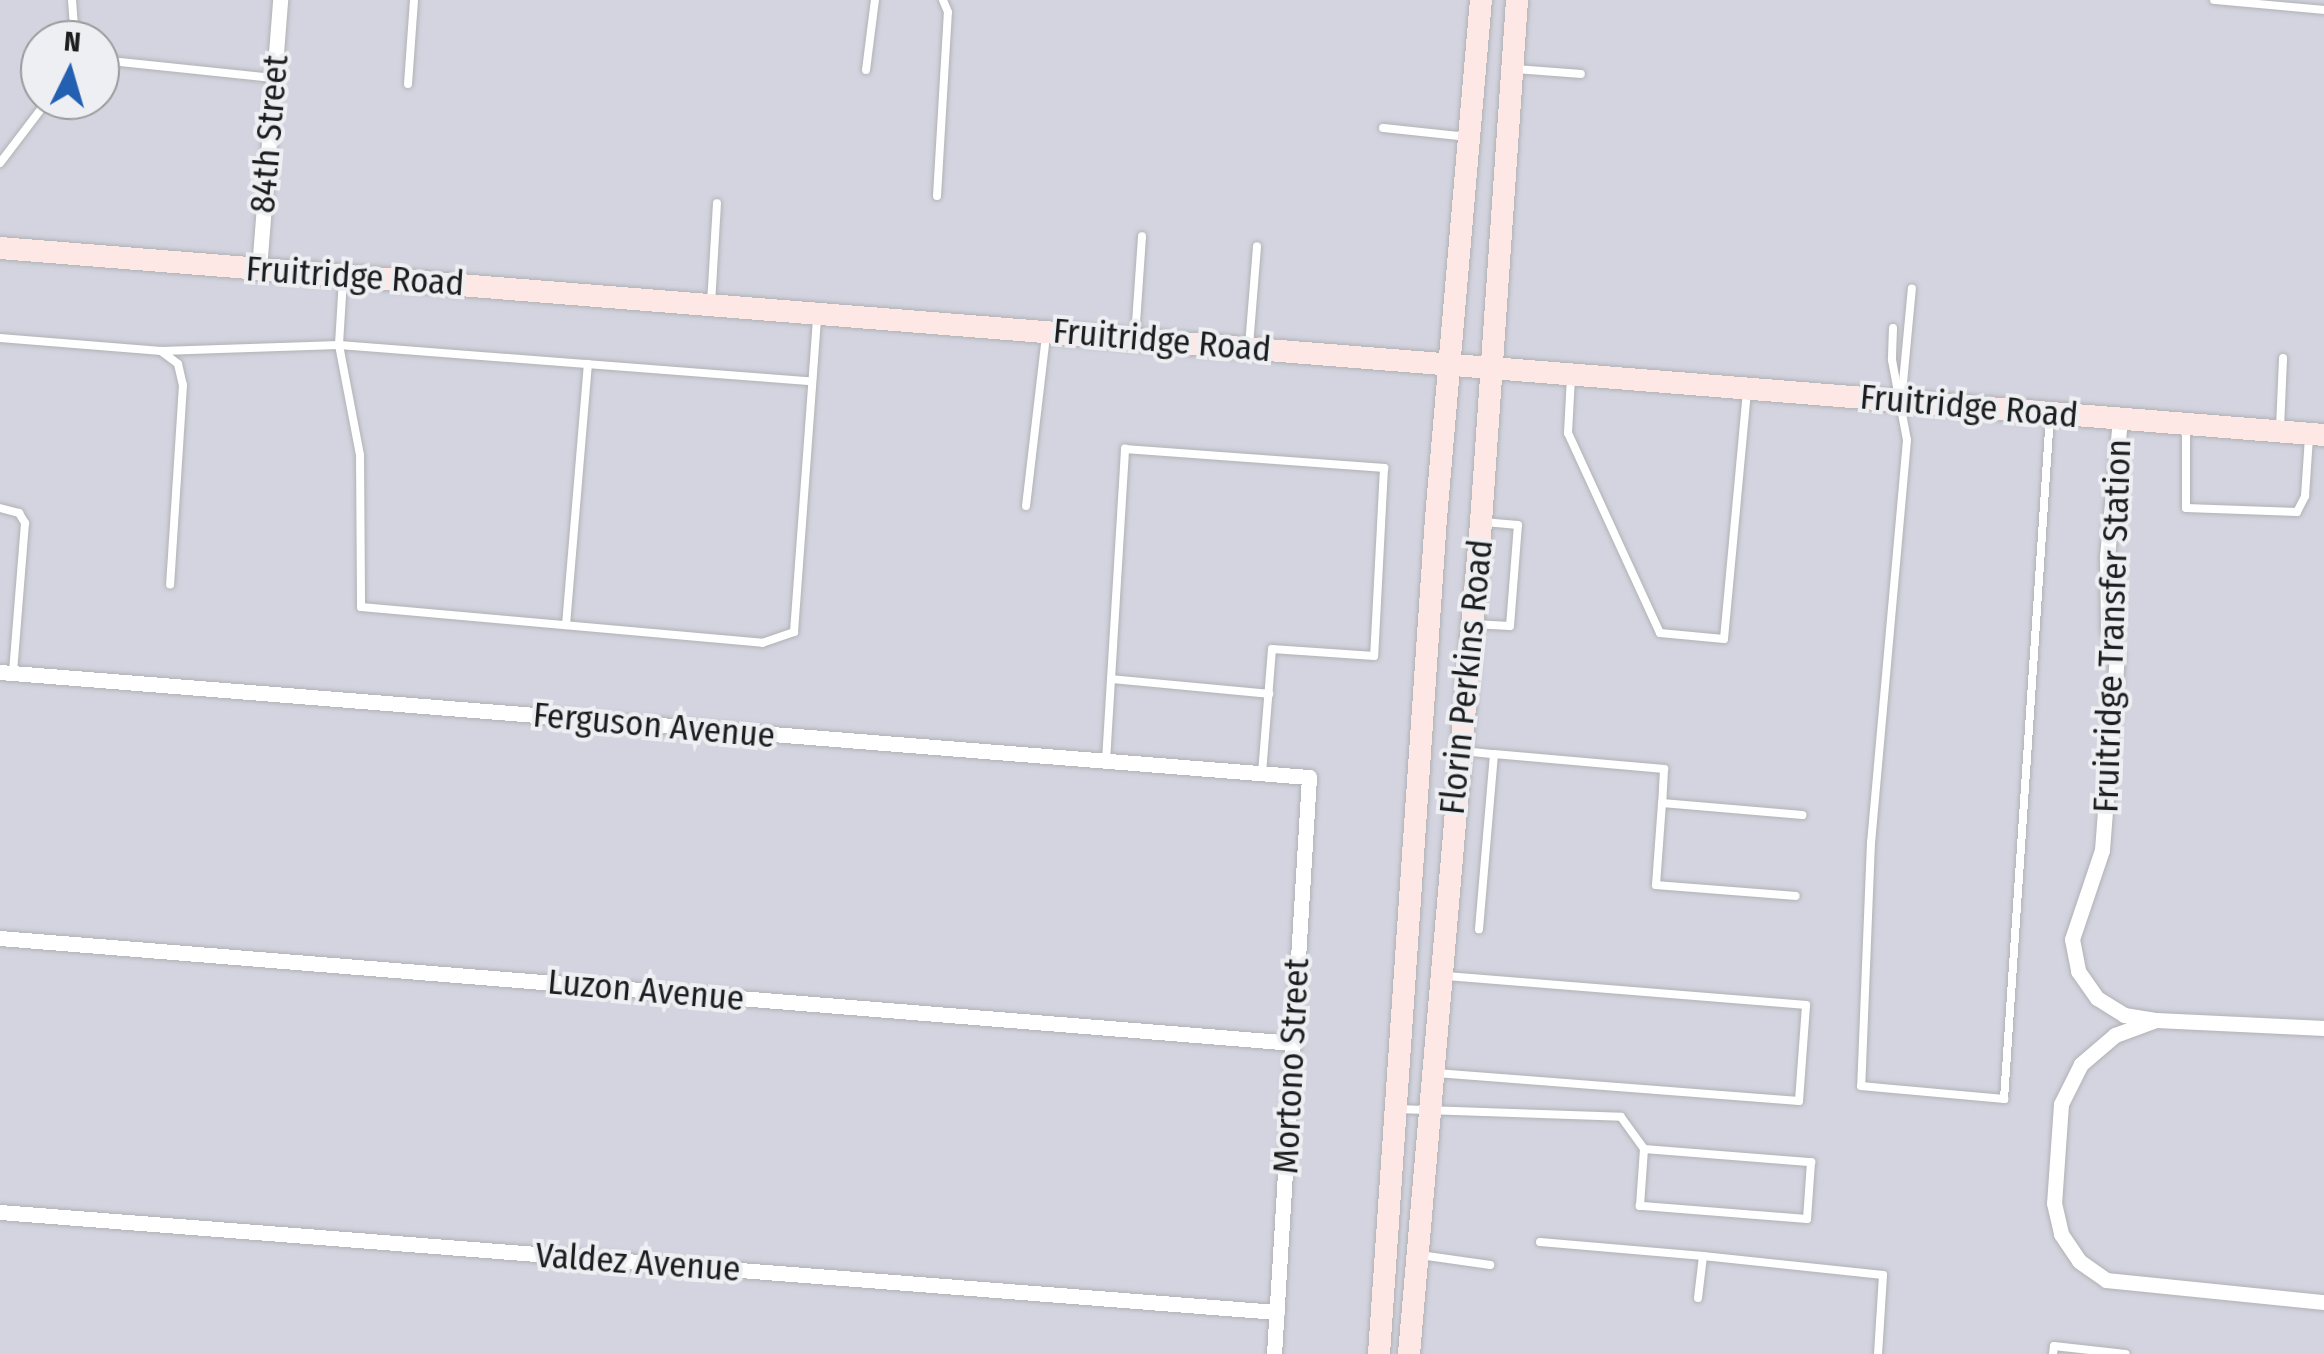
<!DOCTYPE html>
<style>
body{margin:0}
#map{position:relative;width:2324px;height:1354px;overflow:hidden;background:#e1e2e5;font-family:"Fira Sans Condensed",sans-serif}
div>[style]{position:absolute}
.built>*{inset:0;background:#d3d4df}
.roads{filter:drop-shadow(0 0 2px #b1b2b5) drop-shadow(0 0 2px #b1b2b5)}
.lane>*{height:8px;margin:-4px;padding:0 4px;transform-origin:4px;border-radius:4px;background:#fff}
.street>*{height:15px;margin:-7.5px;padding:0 7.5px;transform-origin:7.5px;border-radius:7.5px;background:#fff}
.secondary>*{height:22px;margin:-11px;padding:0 11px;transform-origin:11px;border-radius:11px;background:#fde8e6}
span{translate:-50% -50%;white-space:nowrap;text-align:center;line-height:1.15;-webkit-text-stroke:8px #eeeff2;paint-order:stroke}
.street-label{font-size:35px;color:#1c1d1e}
.north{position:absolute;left:20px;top:20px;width:100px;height:100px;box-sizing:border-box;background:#eeeff2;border:2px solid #9a9b9d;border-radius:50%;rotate:5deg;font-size:28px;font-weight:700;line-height:40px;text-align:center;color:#1c1d1e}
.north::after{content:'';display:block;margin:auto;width:35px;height:45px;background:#2360b2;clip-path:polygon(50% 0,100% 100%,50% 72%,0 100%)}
</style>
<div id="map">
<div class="built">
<i style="clip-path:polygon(evenodd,0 0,2324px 0,2324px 1354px,0 1354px,0 0,40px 40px,100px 40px,100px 100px,40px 100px,40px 40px)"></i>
</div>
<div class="roads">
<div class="lane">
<i style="left:72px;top:0;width:40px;rotate:85.7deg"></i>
<i style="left:2214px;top:0;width:110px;rotate:5.2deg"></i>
<i style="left:100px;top:60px;width:175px;rotate:5.9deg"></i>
<i style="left:1516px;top:69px;width:65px;rotate:4.4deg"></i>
<i style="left:866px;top:70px;width:71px;rotate:-82.7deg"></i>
<i style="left:408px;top:84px;width:84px;rotate:-85.9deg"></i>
<i style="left:1383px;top:128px;width:84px;rotate:6.1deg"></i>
<i style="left:0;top:163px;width:79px;rotate:-52.7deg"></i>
<i style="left:937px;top:196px;width:184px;rotate:-86.6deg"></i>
<i style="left:948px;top:12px;width:13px;rotate:-113deg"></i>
<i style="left:343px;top:279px;width:66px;rotate:93.5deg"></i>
<i style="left:339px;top:345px;width:112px;rotate:79.2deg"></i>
<i style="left:360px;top:455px;width:152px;rotate:89.6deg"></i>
<i style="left:361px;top:607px;width:403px;rotate:5.1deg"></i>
<i style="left:762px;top:643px;width:34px;rotate:-19deg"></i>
<i style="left:794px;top:632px;width:315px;rotate:-85.8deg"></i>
<i style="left:711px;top:304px;width:101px;rotate:-86.6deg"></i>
<i style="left:1893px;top:328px;width:32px;rotate:92deg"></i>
<i style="left:1892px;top:360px;width:81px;rotate:79.4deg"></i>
<i style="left:1907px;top:440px;width:404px;rotate:95.1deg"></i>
<i style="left:1871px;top:842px;width:244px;rotate:92.3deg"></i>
<i style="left:1861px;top:1086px;width:144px;rotate:5.2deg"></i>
<i style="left:2004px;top:1099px;width:686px;rotate:-86.15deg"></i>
<i style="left:1135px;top:337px;width:101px;rotate:-86deg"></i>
<i style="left:0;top:338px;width:162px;rotate:4.6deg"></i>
<i style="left:161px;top:351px;width:21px;rotate:37deg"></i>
<i style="left:178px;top:364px;width:22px;rotate:77deg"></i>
<i style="left:183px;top:385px;width:200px;rotate:93.7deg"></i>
<i style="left:1249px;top:346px;width:100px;rotate:-85.4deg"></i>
<i style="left:161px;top:351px;width:178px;rotate:-1.9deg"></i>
<i style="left:339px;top:345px;width:474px;rotate:4.4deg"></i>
<i style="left:1571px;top:377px;width:56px;rotate:93.1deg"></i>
<i style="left:1568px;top:433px;width:220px;rotate:65.3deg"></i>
<i style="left:1660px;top:633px;width:64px;rotate:5.4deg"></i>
<i style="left:1724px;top:639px;width:249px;rotate:-84.7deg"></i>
<i style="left:1902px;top:393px;width:105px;rotate:-84.6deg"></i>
<i style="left:2186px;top:428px;width:80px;rotate:90deg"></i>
<i style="left:2186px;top:508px;width:111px;rotate:2.1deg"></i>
<i style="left:2297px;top:512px;width:18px;rotate:-63deg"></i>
<i style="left:2305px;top:496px;width:59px;rotate:-86.1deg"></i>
<i style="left:2280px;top:428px;width:70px;rotate:-87.5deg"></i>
<i style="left:1026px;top:506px;width:172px;rotate:-83.3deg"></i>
<i style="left:0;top:508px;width:20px;rotate:15deg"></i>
<i style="left:19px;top:513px;width:12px;rotate:59deg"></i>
<i style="left:25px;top:523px;width:150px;rotate:94.6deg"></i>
<i style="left:1473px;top:624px;width:37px;rotate:3deg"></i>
<i style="left:1510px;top:626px;width:101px;rotate:-85.5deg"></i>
<i style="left:1518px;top:525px;width:33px;rotate:-175deg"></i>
<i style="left:566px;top:625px;width:262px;rotate:-85.2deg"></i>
<i style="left:1111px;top:679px;width:159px;rotate:5.4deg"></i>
<i style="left:1463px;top:751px;width:31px;rotate:6deg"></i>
<i style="left:1494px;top:754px;width:176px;rotate:94.9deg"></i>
<i style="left:1494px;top:754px;width:171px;rotate:5deg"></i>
<i style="left:1664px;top:769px;width:34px;rotate:93deg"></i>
<i style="left:1662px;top:803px;width:141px;rotate:4.9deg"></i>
<i style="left:1106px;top:761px;width:313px;rotate:-86.5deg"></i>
<i style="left:1125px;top:449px;width:260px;rotate:4.2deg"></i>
<i style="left:1384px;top:468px;width:188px;rotate:93deg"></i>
<i style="left:1374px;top:656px;width:102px;rotate:-176.1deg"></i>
<i style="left:1272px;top:649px;width:123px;rotate:94.6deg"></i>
<i style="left:1662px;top:803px;width:82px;rotate:94.2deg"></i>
<i style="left:1656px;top:885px;width:140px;rotate:4.5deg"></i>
<i style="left:1436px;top:1073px;width:364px;rotate:4.4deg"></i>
<i style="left:1799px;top:1101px;width:96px;rotate:-85.8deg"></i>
<i style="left:1806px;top:1005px;width:360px;rotate:-175.4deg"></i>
<i style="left:1397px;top:1109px;width:224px;rotate:2deg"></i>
<i style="left:1621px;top:1117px;width:39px;rotate:54deg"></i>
<i style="left:1644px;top:1149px;width:168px;rotate:4.5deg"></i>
<i style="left:1811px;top:1162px;width:57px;rotate:94deg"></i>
<i style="left:1807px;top:1219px;width:168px;rotate:-175.5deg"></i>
<i style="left:1640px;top:1206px;width:57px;rotate:-86deg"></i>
<i style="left:1540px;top:1242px;width:164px;rotate:4.9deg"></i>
<i style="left:1420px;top:1255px;width:71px;rotate:8.1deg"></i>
<i style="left:1698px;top:1298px;width:42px;rotate:-83.2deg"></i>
<i style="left:1703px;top:1256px;width:181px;rotate:6deg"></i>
<i style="left:1883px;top:1275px;width:79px;rotate:93.6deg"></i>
<i style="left:2053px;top:1354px;width:8px;rotate:-83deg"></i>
<i style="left:2054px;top:1346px;width:72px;rotate:6.3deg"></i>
</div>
<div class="street">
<i style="left:259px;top:269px;width:270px;rotate:-85.5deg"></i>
<i style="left:2120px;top:419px;width:138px;rotate:95.4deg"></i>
<i style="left:2107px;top:556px;width:74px;rotate:89.2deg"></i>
<i style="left:2108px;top:630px;width:27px;rotate:70deg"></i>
<i style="left:2117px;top:655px;width:196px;rotate:94.4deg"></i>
<i style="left:2102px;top:850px;width:94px;rotate:108.6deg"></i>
<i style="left:2072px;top:939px;width:33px;rotate:79deg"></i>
<i style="left:2078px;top:971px;width:33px;rotate:55deg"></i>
<i style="left:2097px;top:998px;width:32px;rotate:32deg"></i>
<i style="left:2124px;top:1015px;width:30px;rotate:9deg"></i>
<i style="left:0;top:672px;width:1313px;rotate:4.59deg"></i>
<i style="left:1309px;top:777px;width:578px;rotate:93.47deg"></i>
<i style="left:0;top:938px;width:1297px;rotate:4.64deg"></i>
<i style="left:2324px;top:1028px;width:168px;rotate:-177.3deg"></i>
<i style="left:2156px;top:1020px;width:44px;rotate:159.9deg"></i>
<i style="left:2115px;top:1035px;width:45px;rotate:139.5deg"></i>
<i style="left:2081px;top:1064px;width:45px;rotate:116.6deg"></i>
<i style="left:2061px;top:1104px;width:99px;rotate:94deg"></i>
<i style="left:2054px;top:1203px;width:32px;rotate:77deg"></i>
<i style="left:2061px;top:1234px;width:32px;rotate:56deg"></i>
<i style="left:2079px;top:1261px;width:33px;rotate:35deg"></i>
<i style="left:2106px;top:1280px;width:219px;rotate:5.8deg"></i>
<i style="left:0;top:1212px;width:1281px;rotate:4.48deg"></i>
</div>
<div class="secondary">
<i style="left:0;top:248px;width:2332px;rotate:4.6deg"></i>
<i style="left:1379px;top:1354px;width:838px;rotate:-86.1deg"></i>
<i style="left:1436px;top:518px;width:520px;rotate:-85.04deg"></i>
<i style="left:1409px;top:1354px;width:835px;rotate:-85.05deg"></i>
<i style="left:1481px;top:522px;width:523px;rotate:-86.05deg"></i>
</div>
</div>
<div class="street-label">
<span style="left:269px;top:134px;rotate:-85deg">84th Street</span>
<span style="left:355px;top:276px;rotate:4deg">Fruitridge Road</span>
<span style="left:1162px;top:340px;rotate:5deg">Fruitridge Road</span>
<span style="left:1969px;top:406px;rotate:5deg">Fruitridge Road</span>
<span style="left:2112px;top:626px;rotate:-88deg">Fruitridge Transfer Station</span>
<span style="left:1466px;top:677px;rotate:-84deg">Florin Perkins Road</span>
<span style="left:654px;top:725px;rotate:5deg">Ferguson Avenue</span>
<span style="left:646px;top:990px;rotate:5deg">Luzon Avenue</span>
<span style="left:1291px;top:1066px;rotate:-87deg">Mortono Street</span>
<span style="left:638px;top:1262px;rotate:4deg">Valdez Avenue</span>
</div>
<div class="north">N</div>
</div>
